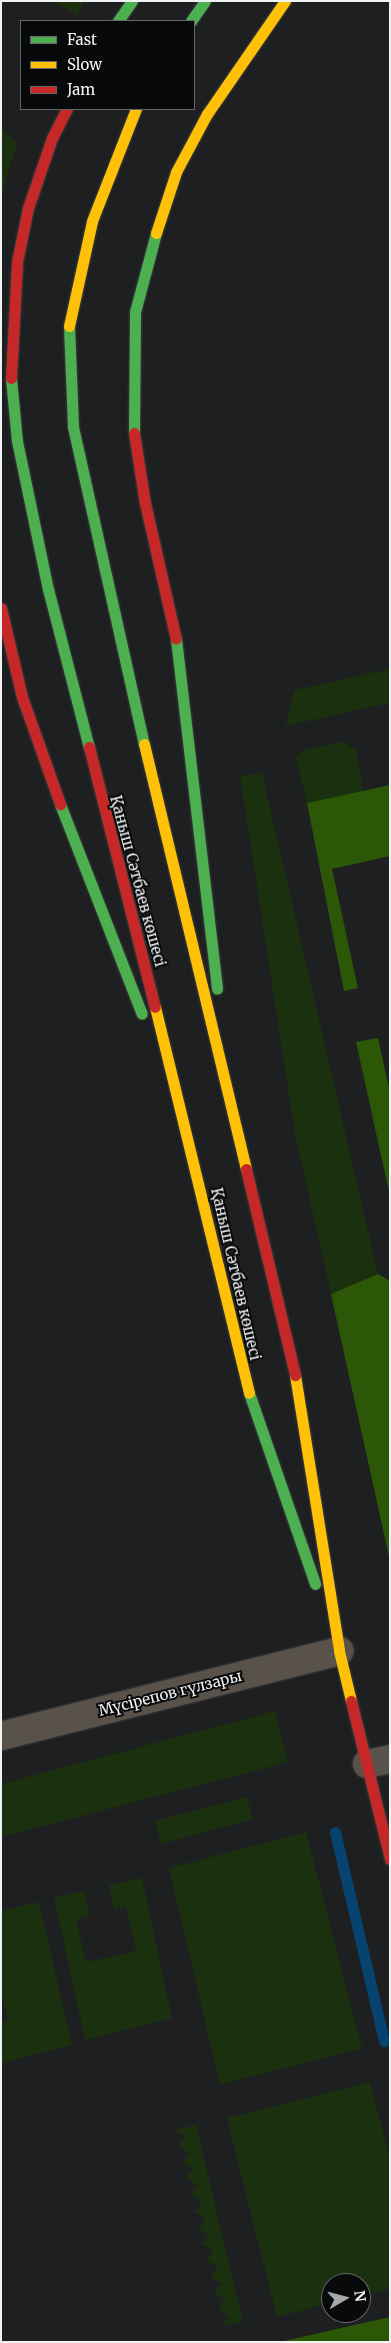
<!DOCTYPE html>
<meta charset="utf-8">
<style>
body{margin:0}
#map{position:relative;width:391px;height:2343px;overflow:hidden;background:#1e1f20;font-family:Merriweather,serif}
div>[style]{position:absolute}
.green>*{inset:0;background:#1b300f}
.forest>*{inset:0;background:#2c5706}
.stream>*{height:11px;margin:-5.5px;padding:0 5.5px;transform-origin:5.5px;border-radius:5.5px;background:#07436f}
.roads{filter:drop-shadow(0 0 1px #3c3d3e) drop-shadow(0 0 1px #3c3d3e)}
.street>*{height:28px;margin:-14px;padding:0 14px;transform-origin:14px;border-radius:14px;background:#58524a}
.fast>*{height:11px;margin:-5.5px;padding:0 5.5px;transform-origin:5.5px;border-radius:5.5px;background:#4caf50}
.slow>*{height:11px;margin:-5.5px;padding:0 5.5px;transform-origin:5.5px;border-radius:5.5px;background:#ffc107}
.jam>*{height:11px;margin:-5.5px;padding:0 5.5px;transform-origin:5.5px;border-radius:5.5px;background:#c62828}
span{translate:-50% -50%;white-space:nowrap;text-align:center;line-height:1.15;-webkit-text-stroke:4px #08090a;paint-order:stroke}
.street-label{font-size:15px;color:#f1f2f4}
.frame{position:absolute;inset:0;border:2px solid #f1f2f4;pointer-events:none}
.legend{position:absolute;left:20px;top:20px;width:175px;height:90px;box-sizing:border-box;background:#08090a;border:1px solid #656668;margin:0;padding:6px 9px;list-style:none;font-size:15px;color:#f1f2f4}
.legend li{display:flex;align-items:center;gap:10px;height:25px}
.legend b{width:25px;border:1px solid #656668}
.north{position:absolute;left:321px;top:2273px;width:50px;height:50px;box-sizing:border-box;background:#08090a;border:1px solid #656668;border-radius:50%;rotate:82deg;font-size:14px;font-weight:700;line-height:20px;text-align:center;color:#f1f2f4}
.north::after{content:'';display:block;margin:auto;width:18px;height:22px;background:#a7a8aa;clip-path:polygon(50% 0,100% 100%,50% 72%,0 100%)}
</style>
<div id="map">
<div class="green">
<i style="clip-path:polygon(53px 1px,84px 1px,77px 15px)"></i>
<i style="clip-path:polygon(1px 128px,17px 143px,1px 197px)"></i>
<i style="clip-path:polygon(390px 669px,390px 703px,286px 726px,294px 690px)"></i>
<i style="clip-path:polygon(341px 742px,356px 749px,363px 791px,307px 803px,296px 759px,302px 750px)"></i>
<i style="clip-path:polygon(262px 773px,378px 1274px,331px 1294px,295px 1134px,240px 776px)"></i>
<i style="clip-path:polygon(275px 1711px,288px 1762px,1px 1837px,1px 1784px)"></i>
<i style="clip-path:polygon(247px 1797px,253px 1819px,161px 1844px,155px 1821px)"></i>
<i style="clip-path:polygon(306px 1832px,362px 2048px,220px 2085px,169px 1868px)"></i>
<i style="clip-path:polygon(142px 1878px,172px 2018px,85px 2040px,54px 1898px,84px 1891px,90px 1916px,76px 1919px,86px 1962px,136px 1951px,126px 1907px,114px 1909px,109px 1885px)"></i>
<i style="clip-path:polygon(39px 1902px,72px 2045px,1px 2063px,1px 2022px,8px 2020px,1px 1992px,1px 1911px)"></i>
<i style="clip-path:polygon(370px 2082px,390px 2158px,390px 2289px,361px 2296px,361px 2283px,331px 2283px,331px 2303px,277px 2317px,227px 2118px)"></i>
<i style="clip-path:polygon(196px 2125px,243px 2322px,222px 2326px,229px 2316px,218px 2310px,225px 2300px,214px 2293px,221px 2283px,210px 2278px,218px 2267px,206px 2260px,213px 2250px,202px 2244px,209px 2234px,198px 2229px,206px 2218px,194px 2212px,202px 2201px,190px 2195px,198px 2185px,186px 2178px,193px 2168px,182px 2163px,189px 2152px,178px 2147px,185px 2136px,174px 2130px)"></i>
</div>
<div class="forest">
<i style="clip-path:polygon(390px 785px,390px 856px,332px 869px,358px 988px,344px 991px,307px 803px)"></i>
<i style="clip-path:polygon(378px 1038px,390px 1093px,390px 1196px,356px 1042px)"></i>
<i style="clip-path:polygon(378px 1274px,390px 1281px,390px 1561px,331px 1294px)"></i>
<i style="clip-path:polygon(390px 2317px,390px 2342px,284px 2341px)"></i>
</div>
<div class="stream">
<i style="left:335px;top:1832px;width:215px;rotate:76.8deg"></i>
</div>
<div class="roads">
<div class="street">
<i style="left:1px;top:1736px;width:349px;rotate:-14.1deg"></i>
<i style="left:367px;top:1764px;width:24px;rotate:-12deg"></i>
</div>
<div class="fast">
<i style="left:118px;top:21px;width:24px;rotate:-55deg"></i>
<i style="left:191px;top:21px;width:24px;rotate:-55deg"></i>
<i style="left:69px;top:326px;width:101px;rotate:87.7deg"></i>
<i style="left:73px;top:427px;width:325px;rotate:77.4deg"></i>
<i style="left:11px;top:378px;width:63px;rotate:84.6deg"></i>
<i style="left:17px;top:441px;width:151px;rotate:78.2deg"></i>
<i style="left:48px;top:589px;width:163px;rotate:75.5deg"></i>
<i style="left:134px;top:433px;width:121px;rotate:-89.5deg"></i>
<i style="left:135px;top:312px;width:82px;rotate:-75.1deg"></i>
<i style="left:176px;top:639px;width:352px;rotate:83.3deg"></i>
<i style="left:60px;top:804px;width:225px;rotate:68.7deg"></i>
<i style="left:249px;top:1393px;width:202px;rotate:70.9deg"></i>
</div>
<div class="slow">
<i style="left:156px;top:233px;width:64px;rotate:-71.8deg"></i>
<i style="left:176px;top:172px;width:66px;rotate:-61.9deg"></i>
<i style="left:207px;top:114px;width:137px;rotate:-55.4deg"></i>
<i style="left:69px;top:326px;width:107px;rotate:-77.6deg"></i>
<i style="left:92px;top:221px;width:120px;rotate:-68.6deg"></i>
<i style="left:144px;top:744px;width:437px;rotate:76.5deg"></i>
<i style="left:155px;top:1007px;width:397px;rotate:76.3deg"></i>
<i style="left:295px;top:1375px;width:279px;rotate:80.9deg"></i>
<i style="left:339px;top:1651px;width:51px;rotate:76.5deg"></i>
</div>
<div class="jam">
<i style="left:11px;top:378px;width:116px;rotate:-87deg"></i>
<i style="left:17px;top:262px;width:55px;rotate:-78.5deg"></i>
<i style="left:28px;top:208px;width:74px;rotate:-71.1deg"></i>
<i style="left:52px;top:138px;width:33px;rotate:-63deg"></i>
<i style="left:134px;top:433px;width:71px;rotate:81.1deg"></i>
<i style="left:145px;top:503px;width:139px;rotate:77.2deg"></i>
<i style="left:1px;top:608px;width:91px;rotate:76.7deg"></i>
<i style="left:22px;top:697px;width:114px;rotate:70.4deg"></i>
<i style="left:89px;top:747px;width:268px;rotate:75.8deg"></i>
<i style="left:246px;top:1169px;width:212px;rotate:76.6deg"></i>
<i style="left:351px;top:1701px;width:163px;rotate:76.1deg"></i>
</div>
</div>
<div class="street-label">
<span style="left:138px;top:881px;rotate:75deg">Қаныш Сәтбаев көшесі</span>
<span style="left:236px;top:1274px;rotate:77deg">Қаныш Сәтбаев көшесі</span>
<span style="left:170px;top:1693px;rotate:-14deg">Мүсірепов гүлзары</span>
</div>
<div class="frame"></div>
<ul class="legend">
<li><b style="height:6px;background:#4caf50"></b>Fast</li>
<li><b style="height:6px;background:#ffc107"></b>Slow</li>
<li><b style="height:6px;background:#c62828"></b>Jam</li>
</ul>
<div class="north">N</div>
</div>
